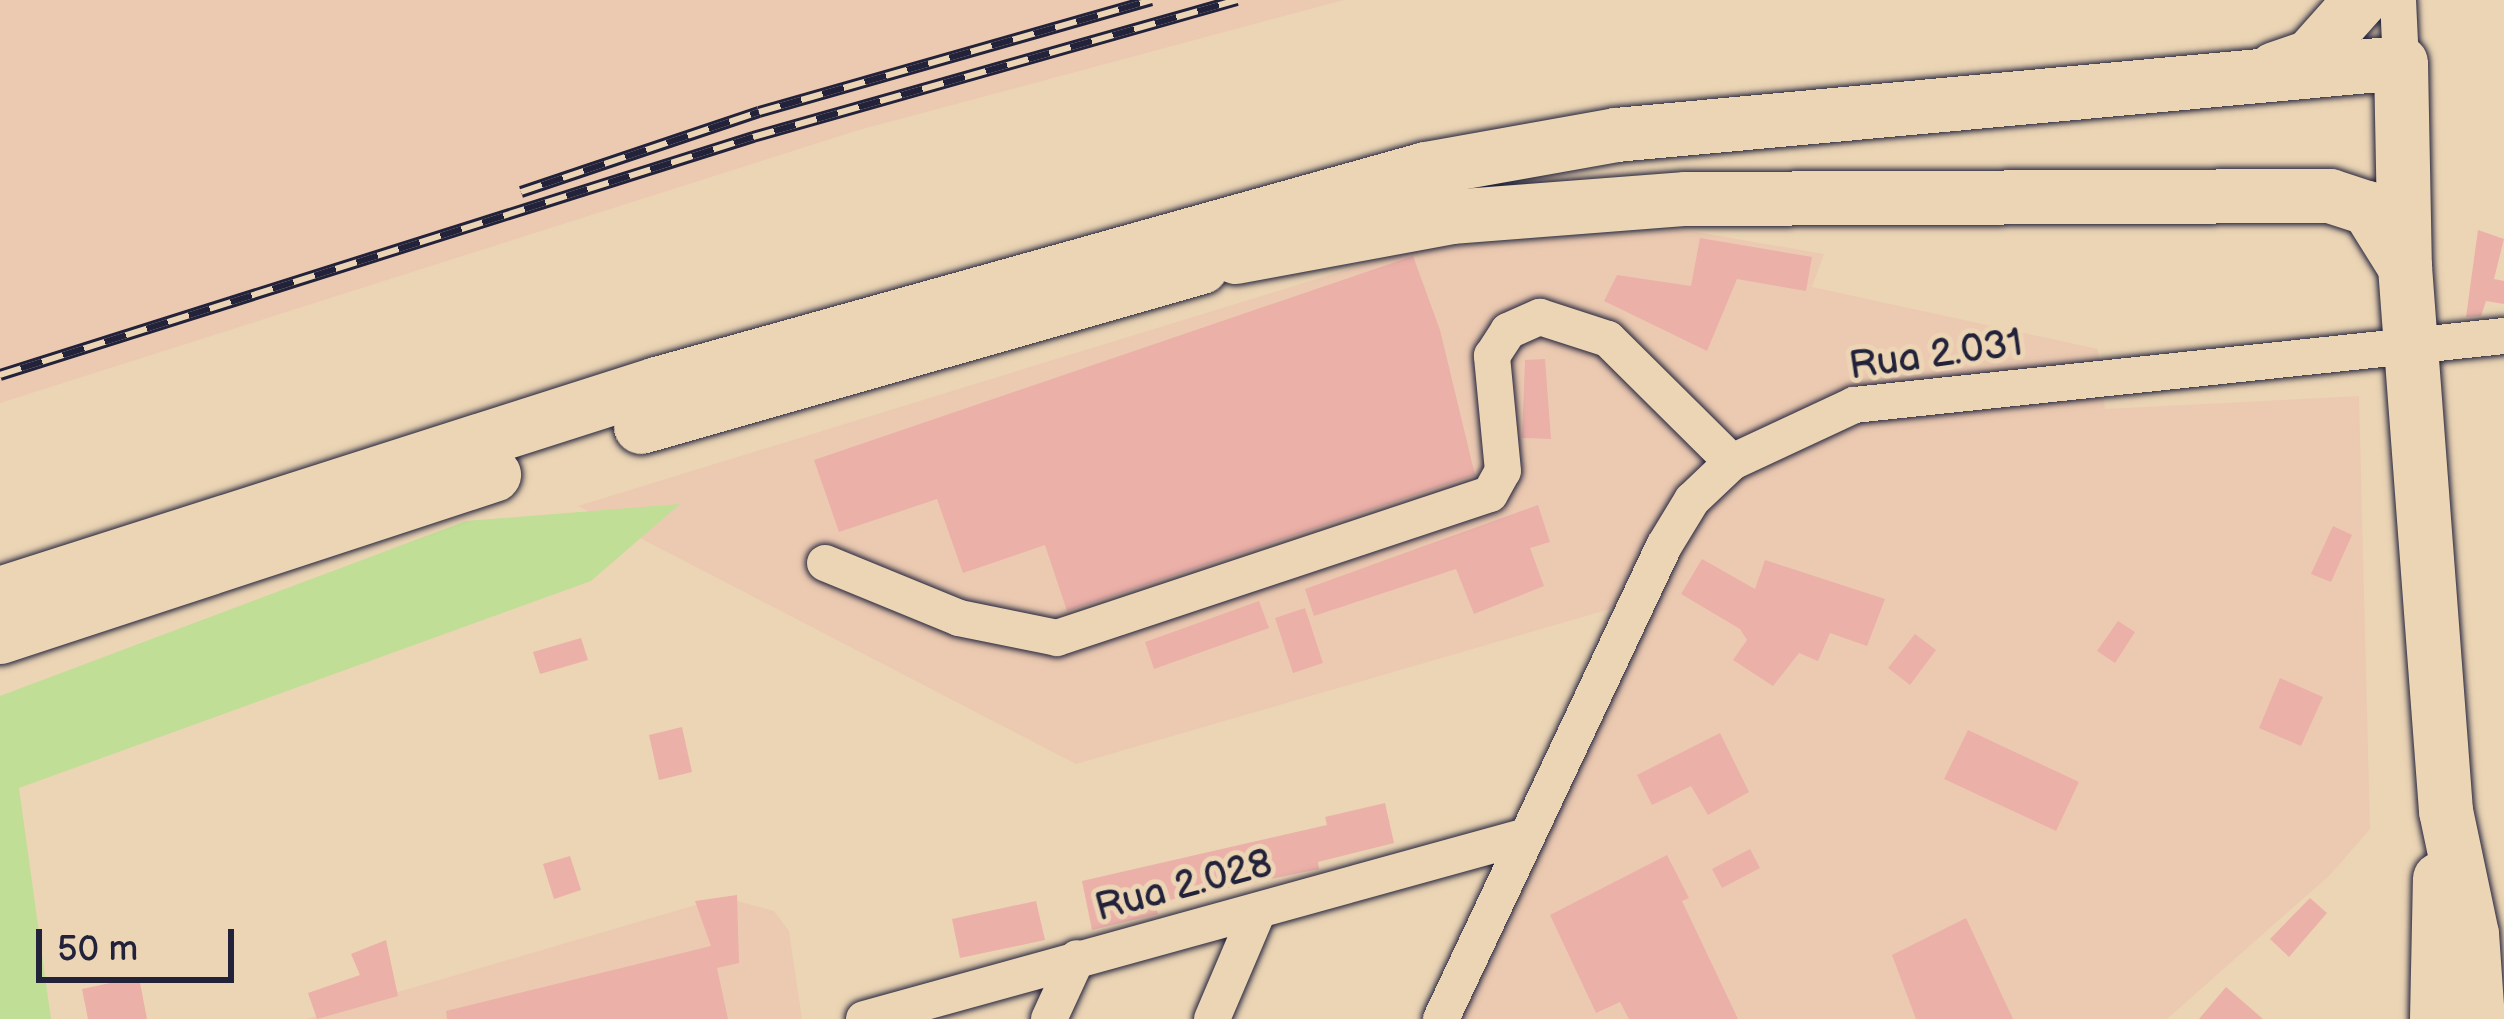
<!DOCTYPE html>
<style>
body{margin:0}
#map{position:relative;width:2504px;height:1019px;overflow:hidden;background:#ecd5b5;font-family:"Balsamiq Sans",sans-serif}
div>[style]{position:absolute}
.built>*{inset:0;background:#eccab1}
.green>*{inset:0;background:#c0de96}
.building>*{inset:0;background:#ebb0a8}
.roads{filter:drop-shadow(0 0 3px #22223b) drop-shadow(0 0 3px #22223b)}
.minor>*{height:36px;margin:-18px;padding:0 18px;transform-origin:18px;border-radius:18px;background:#ecd5b5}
.highway>*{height:54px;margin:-27px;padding:0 27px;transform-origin:27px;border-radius:27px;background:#ecd5b5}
.rail>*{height:12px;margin-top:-6px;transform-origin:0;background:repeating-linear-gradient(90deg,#ecd5b5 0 22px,#22223b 0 44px);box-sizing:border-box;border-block:3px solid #22223b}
span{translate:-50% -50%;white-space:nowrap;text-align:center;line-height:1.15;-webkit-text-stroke:10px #ecd5b5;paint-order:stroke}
.street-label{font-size:39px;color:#22223b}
.scale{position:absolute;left:36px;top:929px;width:198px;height:54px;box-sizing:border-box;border:6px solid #22223b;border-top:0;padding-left:15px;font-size:36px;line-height:42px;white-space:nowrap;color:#22223b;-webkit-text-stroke:9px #ecd5b5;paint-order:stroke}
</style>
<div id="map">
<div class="built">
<i style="clip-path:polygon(0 0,1344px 0,859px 130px,0 403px)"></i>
<i style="clip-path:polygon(1685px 230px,1824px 254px,1812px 287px,2098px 349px,2105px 409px,2359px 396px,2370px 829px,2330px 875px,2167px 1019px,1449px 1019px,1655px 596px,1076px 764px,578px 506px,1414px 249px)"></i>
<i style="clip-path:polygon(723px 897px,774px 911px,789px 931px,802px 1019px,306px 1019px)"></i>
</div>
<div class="green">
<i style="clip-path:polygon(680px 504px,591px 581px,19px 788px,51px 1019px,0 1019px,0 696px,466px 521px)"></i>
</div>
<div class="building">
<i style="clip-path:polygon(2478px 230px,2504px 239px,2494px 279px,2504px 281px,2504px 304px,2486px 301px,2481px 316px,2466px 317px)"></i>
<i style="clip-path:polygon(1700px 238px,1812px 257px,1806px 291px,1737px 279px,1707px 351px,1604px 301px,1617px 275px,1691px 286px)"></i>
<i style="clip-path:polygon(1413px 256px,1440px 330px,1475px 475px,1067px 611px,1045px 545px,963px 573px,937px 499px,839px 532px,814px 460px)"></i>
<i style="clip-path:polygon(1545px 359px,1551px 439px,1522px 438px,1525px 360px)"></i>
<i style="clip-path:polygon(1538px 505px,1550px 542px,1530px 548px,1544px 586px,1474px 614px,1456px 569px,1314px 616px,1305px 589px)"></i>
<i style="clip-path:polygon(2333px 526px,2352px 535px,2331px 582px,2311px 574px)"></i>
<i style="clip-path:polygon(1702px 559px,1755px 589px,1765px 560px,1885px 599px,1867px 646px,1830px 633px,1818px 661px,1799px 653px,1773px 686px,1733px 660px,1747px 640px,1740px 629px,1681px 594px)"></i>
<i style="clip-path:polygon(1259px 601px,1269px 628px,1154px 669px,1145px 642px)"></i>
<i style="clip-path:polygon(1305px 608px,1323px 663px,1293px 673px,1275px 618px)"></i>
<i style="clip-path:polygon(2118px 621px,2135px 632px,2115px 663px,2097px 651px)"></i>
<i style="clip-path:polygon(1915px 634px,1936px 650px,1910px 685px,1888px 668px)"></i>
<i style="clip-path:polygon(581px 638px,588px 660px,540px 674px,533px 652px)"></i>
<i style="clip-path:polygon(2280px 678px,2323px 697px,2301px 746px,2259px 728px)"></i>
<i style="clip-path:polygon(682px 727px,692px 772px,659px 780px,649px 735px)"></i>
<i style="clip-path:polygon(1968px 730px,2079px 782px,2056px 831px,1944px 779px)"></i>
<i style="clip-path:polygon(1720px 733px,1749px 792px,1708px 815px,1691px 786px,1652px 805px,1637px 775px)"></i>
<i style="clip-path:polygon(1385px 803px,1394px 843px,1318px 862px,1319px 869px,1155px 903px,1158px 914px,1092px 930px,1082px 881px,1327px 825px,1325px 817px)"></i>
<i style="clip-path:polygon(1750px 849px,1760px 868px,1722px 888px,1712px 869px)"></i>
<i style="clip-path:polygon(1667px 855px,1689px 898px,1682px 901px,1738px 1019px,1629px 1019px,1620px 1002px,1596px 1013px,1550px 915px)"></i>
<i style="clip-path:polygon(570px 856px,581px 890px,554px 899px,543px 864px)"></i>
<i style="clip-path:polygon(737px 895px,739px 963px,717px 968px,728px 1019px,447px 1019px,446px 1011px,711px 946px,695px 901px)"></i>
<i style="clip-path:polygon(2310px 898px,2327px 913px,2289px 957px,2270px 939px)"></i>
<i style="clip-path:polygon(1036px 901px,1045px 940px,960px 958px,952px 919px)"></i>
<i style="clip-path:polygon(1966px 918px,2013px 1019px,1916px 1019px,1892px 955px)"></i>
<i style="clip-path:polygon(386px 940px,398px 996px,317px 1019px,308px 993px,360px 975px,351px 954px)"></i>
<i style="clip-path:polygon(139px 977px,147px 1019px,88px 1019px,82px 989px)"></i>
<i style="clip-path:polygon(2226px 987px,2263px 1019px,2199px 1019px)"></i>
</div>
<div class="roads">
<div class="minor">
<i style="left:2398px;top:0;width:63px;rotate:87.3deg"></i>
<i style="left:825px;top:563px;width:145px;rotate:22.3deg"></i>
<i style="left:959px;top:618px;width:100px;rotate:11.5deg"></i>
<i style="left:1057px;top:638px;width:456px;rotate:-18.4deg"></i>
<i style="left:1490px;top:494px;width:26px;rotate:-61deg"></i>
<i style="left:1503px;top:471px;width:116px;rotate:-95.5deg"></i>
<i style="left:1492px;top:356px;width:30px;rotate:-57deg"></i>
<i style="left:1508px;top:331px;width:35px;rotate:-24deg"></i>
<i style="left:1540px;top:317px;width:71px;rotate:17.9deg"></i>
<i style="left:1608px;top:339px;width:175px;rotate:44.8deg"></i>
<i style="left:864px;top:1019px;width:687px;rotate:-15.45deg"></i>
<i style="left:1049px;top:1019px;width:67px;rotate:-65.3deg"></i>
<i style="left:1212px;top:1019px;width:117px;rotate:-66.9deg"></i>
<i style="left:1441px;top:1019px;width:523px;rotate:-64.76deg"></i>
<i style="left:1664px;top:546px;width:54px;rotate:-58.7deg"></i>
<i style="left:1692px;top:500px;width:55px;rotate:-43.5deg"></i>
<i style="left:1732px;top:462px;width:135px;rotate:-25deg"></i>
<i style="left:1854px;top:405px;width:654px;rotate:-6.06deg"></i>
</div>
<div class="highway">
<i style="left:2275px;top:69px;width:37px;rotate:-19deg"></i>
<i style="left:2310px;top:57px;width:76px;rotate:-48.2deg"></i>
<i style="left:1236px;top:257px;width:219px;rotate:-10.5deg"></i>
<i style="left:1451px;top:217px;width:236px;rotate:-4.4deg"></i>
<i style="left:1686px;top:199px;width:644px;rotate:-0.27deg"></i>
<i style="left:2330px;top:196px;width:40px;rotate:18deg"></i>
<i style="left:2368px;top:208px;width:70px;rotate:57.9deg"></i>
<i style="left:641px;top:427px;width:583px;rotate:-15.92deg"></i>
<i style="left:0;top:594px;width:690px;rotate:-17.73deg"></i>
<i style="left:657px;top:384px;width:798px;rotate:-15.62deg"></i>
<i style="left:1426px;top:169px;width:193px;rotate:-10.1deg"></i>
<i style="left:1616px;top:135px;width:788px;rotate:-5.24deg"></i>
<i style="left:2401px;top:63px;width:204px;rotate:88.9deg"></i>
<i style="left:2405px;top:267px;width:546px;rotate:85.69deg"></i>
<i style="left:2446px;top:811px;width:126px;rotate:78.1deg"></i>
<i style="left:2472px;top:934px;width:85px;rotate:86deg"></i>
<i style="left:0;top:637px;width:520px;rotate:-18.16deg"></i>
<i style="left:2437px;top:1019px;width:140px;rotate:-88.8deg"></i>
</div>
</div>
<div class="rail">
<i style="left:521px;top:192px;width:251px;rotate:-18.6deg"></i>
<i style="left:759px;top:112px;width:408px;rotate:-15.9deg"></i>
<i style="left:0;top:375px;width:790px;rotate:-17.54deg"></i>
<i style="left:753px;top:137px;width:503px;rotate:-15.8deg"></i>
</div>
<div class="street-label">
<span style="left:1936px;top:356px;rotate:-8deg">Rua 2.031</span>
<span style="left:1184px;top:887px;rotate:-15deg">Rua 2.028</span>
</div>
<div class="scale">50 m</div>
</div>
